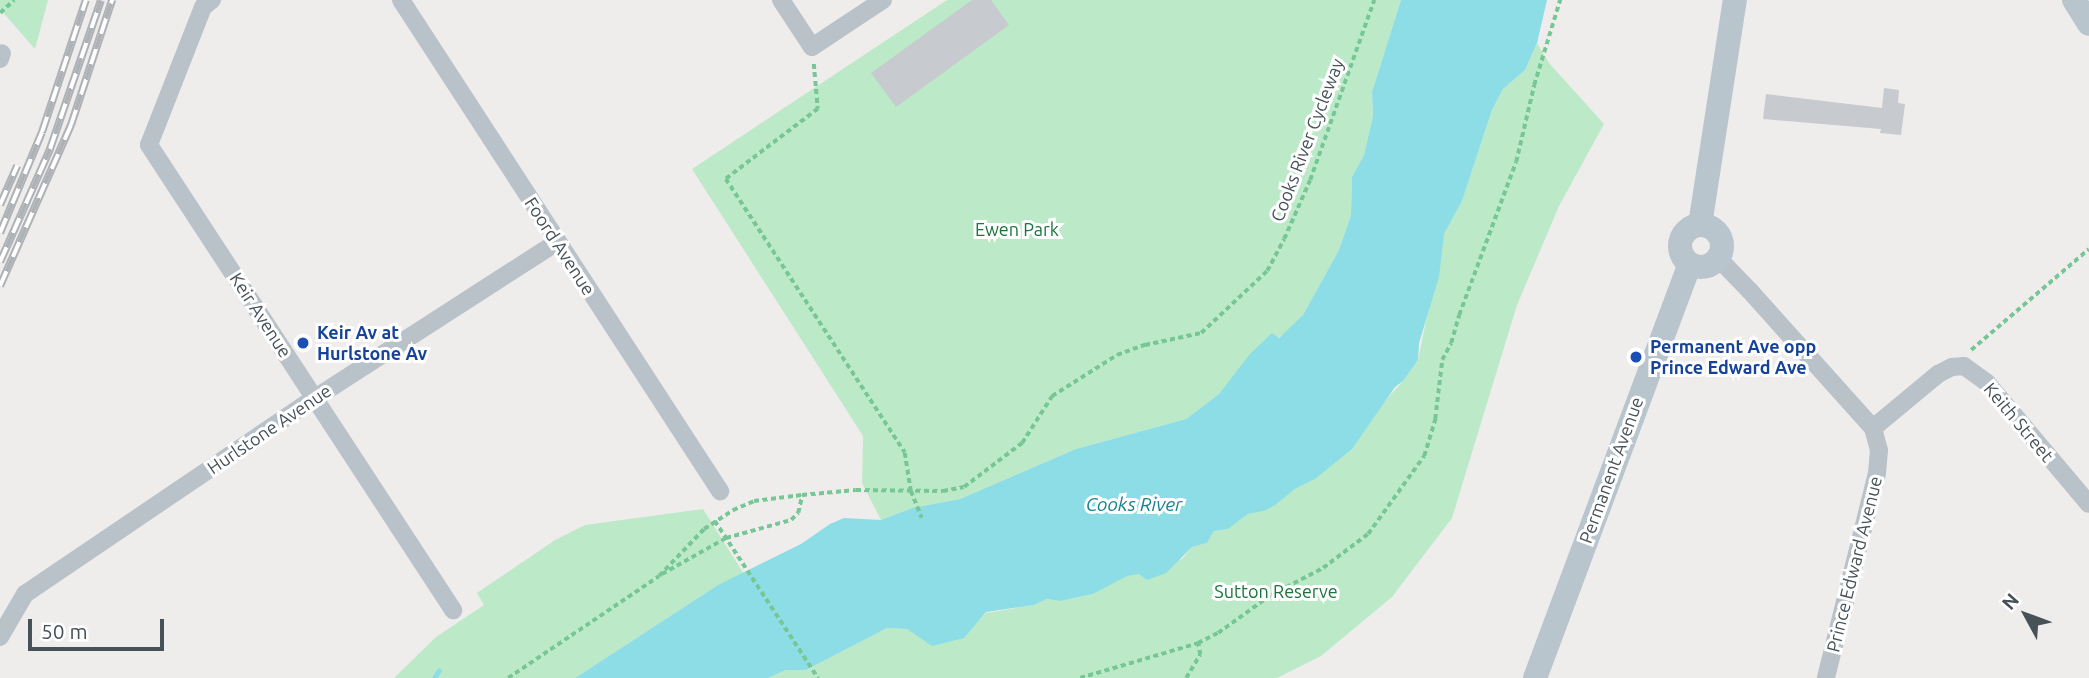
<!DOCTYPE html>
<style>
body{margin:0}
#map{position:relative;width:2089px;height:678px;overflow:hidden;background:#efecec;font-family:Ubuntu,sans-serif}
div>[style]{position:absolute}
.green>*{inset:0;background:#bceac8}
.water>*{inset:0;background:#8cdde5}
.stream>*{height:5px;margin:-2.5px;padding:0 2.5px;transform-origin:2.5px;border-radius:2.5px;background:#8cdde5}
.building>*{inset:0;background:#c7cace}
.path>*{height:3.5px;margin-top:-1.75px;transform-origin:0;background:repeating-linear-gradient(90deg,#77c695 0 5px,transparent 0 8.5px)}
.street>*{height:18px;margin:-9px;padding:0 9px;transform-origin:9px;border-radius:9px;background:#b8c2c8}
.secondary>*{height:24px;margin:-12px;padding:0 12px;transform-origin:12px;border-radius:12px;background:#b8c5cd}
.secondary>.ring{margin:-12px;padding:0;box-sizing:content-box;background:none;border:24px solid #b8c5cd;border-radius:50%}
.rail>*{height:8px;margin-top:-4px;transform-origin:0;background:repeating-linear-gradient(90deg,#fff 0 16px,#aeb2b6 0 32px);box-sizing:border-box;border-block:2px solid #aeb2b6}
.dots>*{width:19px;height:19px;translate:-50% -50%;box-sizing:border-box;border:4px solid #fff;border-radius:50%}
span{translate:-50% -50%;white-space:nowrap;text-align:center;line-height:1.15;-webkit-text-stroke:6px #fff;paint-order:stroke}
.street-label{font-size:18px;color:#465158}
.park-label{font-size:18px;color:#1c733d}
.transit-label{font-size:18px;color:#164399;font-weight:700}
.left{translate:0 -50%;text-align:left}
.water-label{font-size:19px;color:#16828d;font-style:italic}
.north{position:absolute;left:1991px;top:580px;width:70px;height:70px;-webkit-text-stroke:5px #fff;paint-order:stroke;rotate:311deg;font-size:19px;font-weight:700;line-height:28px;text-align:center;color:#465158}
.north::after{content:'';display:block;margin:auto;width:24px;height:32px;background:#465158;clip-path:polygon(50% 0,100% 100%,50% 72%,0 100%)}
.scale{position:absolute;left:28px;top:619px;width:136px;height:32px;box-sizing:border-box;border:4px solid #465158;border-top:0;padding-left:9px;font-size:21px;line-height:24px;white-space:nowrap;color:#465158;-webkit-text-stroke:5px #fff;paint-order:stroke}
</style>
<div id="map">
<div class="green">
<i style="clip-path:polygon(0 0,48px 0,35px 49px,0 9px)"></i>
<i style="clip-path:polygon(947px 0,1401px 0,1372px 92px,1373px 116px,1364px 155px,1352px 177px,1351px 215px,1339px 250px,1303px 315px,1290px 329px,1278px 338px,1272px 334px,1219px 394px,1186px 419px,1076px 449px,960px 499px,912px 508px,881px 520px,862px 483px,863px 436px,692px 169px)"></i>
<i style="clip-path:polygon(1537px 43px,1549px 63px,1604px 124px,1559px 206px,1517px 305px,1452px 518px,1392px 597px,1321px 656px,1277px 678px,768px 678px,786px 670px,806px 670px,887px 628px,907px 629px,925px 640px,976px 623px,986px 613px,1034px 605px,1047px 599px,1060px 601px,1093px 594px,1116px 579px,1182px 559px,1192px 547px,1207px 543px,1214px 531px,1228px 529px,1248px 514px,1264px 511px,1295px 489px,1315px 479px,1403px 381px,1418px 360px,1444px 234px,1462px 201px,1492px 110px,1503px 89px,1525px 70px)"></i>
<i style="clip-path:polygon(703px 509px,744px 574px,718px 585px,575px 678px,394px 678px,436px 637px,484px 605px,477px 593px,555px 540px,585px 525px)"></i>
</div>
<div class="water">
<i style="clip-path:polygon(1401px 0,1547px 0,1537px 43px,1525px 70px,1503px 89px,1492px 110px,1462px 201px,1444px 234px,1439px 277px,1419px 343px,1418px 360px,1403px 381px,1395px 387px,1352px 449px,1315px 479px,1295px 489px,1275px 505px,1264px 511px,1248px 514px,1228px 529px,1214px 531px,1207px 543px,1192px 547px,1166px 573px,1147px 580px,1139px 574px,1127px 576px,1093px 594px,1060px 601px,1047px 599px,1034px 605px,986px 612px,964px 638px,932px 646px,907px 629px,887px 628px,806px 670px,786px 670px,768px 678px,575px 678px,718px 585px,801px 544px,830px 524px,844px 518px,881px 520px,912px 508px,960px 499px,1076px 449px,1186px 419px,1219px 394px,1250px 354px,1272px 333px,1279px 338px,1303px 315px,1339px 250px,1351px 215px,1352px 177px,1364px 155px,1373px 116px,1372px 92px)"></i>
</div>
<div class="stream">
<i style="left:434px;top:678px;width:9px;rotate:-58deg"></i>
</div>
<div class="building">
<i style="clip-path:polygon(972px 0,991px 0,1009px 25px,896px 107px,871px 73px)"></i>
<i style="clip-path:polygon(1884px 88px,1899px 90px,1898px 103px,1905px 104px,1901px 135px,1880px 133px,1881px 129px,1763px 119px,1766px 94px,1882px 108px)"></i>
</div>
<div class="path">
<i style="left:0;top:13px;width:19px;rotate:-43deg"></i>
<i style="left:814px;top:64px;width:45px;rotate:84.9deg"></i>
<i style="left:818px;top:109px;width:116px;rotate:142.7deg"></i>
<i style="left:726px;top:179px;width:327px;rotate:56.8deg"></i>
<i style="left:905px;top:453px;width:38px;rotate:81deg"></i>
<i style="left:911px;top:491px;width:29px;rotate:68deg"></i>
<i style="left:1971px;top:350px;width:155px;rotate:-40.6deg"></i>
<i style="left:715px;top:521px;width:188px;rotate:56.7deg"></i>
<i style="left:662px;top:574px;width:73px;rotate:-29.4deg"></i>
<i style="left:726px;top:538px;width:67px;rotate:-15.5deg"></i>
<i style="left:791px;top:520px;width:10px;rotate:-45deg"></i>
<i style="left:798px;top:513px;width:18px;rotate:-77deg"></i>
<i style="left:508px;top:678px;width:182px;rotate:-34deg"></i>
<i style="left:659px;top:576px;width:65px;rotate:-46.2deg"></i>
<i style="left:704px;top:529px;width:35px;rotate:-33deg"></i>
<i style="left:733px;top:510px;width:23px;rotate:-23deg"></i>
<i style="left:754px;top:501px;width:48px;rotate:-7.1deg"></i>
<i style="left:802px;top:495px;width:54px;rotate:-5.3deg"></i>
<i style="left:856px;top:490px;width:87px;rotate:0.7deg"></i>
<i style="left:943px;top:491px;width:21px;rotate:-11deg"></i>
<i style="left:964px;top:487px;width:73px;rotate:-37.2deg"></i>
<i style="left:1022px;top:443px;width:56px;rotate:-57.4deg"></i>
<i style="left:1052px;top:396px;width:77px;rotate:-32.2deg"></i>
<i style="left:1117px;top:355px;width:30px;rotate:-20deg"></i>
<i style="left:1145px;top:345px;width:57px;rotate:-12.1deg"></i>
<i style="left:1201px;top:333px;width:91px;rotate:-43.2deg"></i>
<i style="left:1267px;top:271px;width:36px;rotate:-62deg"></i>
<i style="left:1284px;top:239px;width:64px;rotate:-66.2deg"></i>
<i style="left:1310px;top:180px;width:191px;rotate:-70.4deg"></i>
<i style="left:1080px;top:678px;width:123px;rotate:-16.5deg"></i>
<i style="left:1198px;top:643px;width:22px;rotate:-27deg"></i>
<i style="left:1218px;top:633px;width:65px;rotate:-35.6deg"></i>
<i style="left:1271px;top:595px;width:59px;rotate:-27.4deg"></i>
<i style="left:1323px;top:568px;width:56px;rotate:-37.1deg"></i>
<i style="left:1368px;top:534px;width:96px;rotate:-54.3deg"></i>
<i style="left:1424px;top:456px;width:39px;rotate:-73deg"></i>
<i style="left:1435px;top:419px;width:59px;rotate:-83.2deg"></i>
<i style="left:1442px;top:360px;width:19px;rotate:-62deg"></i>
<i style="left:1451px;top:343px;width:29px;rotate:-74deg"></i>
<i style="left:1459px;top:315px;width:163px;rotate:-69.6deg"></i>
<i style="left:1516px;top:162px;width:79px;rotate:-76.8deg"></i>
<i style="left:1534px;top:85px;width:89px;rotate:-73deg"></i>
<i style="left:1186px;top:678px;width:27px;rotate:-59deg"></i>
<i style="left:1200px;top:655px;width:12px;rotate:-99deg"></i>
</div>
<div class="street">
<i style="left:212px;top:0;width:11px;rotate:142deg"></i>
<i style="left:203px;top:7px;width:148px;rotate:111.4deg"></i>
<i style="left:149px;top:145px;width:556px;rotate:56.82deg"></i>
<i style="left:401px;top:0;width:586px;rotate:56.99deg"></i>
<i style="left:781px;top:0;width:56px;rotate:56.6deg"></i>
<i style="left:812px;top:47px;width:85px;rotate:-33.5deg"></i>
<i style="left:0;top:59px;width:6px;rotate:-72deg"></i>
<i style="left:1718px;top:258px;width:46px;rotate:45.9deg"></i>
<i style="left:1750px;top:291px;width:184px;rotate:48.1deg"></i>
<i style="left:1873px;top:428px;width:23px;rotate:75deg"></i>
<i style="left:1879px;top:450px;width:23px;rotate:95deg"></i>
<i style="left:1877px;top:473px;width:211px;rotate:104deg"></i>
<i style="left:1873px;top:428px;width:85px;rotate:-39.7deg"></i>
<i style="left:1938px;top:374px;width:16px;rotate:-27deg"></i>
<i style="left:1952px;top:367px;width:12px;rotate:-5deg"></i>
<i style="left:1964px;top:366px;width:29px;rotate:36deg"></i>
<i style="left:1987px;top:383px;width:158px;rotate:49.9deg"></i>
<i style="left:0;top:637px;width:50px;rotate:-59.8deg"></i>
<i style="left:25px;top:594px;width:350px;rotate:-34.1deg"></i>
<i style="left:315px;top:398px;width:288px;rotate:-32.8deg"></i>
</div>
<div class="secondary">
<i style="left:2074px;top:0;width:28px;rotate:58deg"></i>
<i style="left:1700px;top:225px;width:228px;rotate:-81.2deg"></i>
<i class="ring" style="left:1680px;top:225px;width:18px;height:18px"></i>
<i style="left:1535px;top:678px;width:442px;rotate:-69.5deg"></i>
</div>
<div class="rail">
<i style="left:0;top:205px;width:43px;rotate:-66.4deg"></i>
<i style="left:0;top:233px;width:109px;rotate:-67.4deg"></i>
<i style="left:42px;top:132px;width:139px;rotate:-71.6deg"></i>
<i style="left:0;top:262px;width:124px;rotate:-66.1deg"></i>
<i style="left:50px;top:149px;width:157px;rotate:-71.1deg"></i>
<i style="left:0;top:286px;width:176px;rotate:-66.2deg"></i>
<i style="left:71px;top:125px;width:132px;rotate:-71.8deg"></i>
</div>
<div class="dots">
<i style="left:303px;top:343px;background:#1a4fb4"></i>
<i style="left:1636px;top:357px;background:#1a4fb4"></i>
</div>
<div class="street-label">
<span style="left:1307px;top:140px;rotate:-69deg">Cooks River Cycleway</span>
<span style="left:560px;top:246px;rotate:57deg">Foord Avenue</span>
<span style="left:261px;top:315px;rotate:57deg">Keir Avenue</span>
<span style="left:2019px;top:422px;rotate:50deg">Keith Street</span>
<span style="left:269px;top:429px;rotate:-34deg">Hurlstone Avenue</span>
<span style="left:1611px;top:470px;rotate:-70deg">Permanent Avenue</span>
<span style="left:1854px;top:564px;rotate:-76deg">Prince Edward Avenue</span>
</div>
<div class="park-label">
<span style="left:1017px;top:229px">Ewen Park</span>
<span style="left:1276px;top:591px">Sutton Reserve</span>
</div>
<div class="transit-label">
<span class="left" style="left:317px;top:343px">Keir Av at<br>Hurlstone Av</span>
<span class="left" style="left:1650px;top:357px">Permanent Ave opp<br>Prince Edward Ave</span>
</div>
<div class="water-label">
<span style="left:1134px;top:505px">Cooks River</span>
</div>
<div class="north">N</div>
<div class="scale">50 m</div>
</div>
